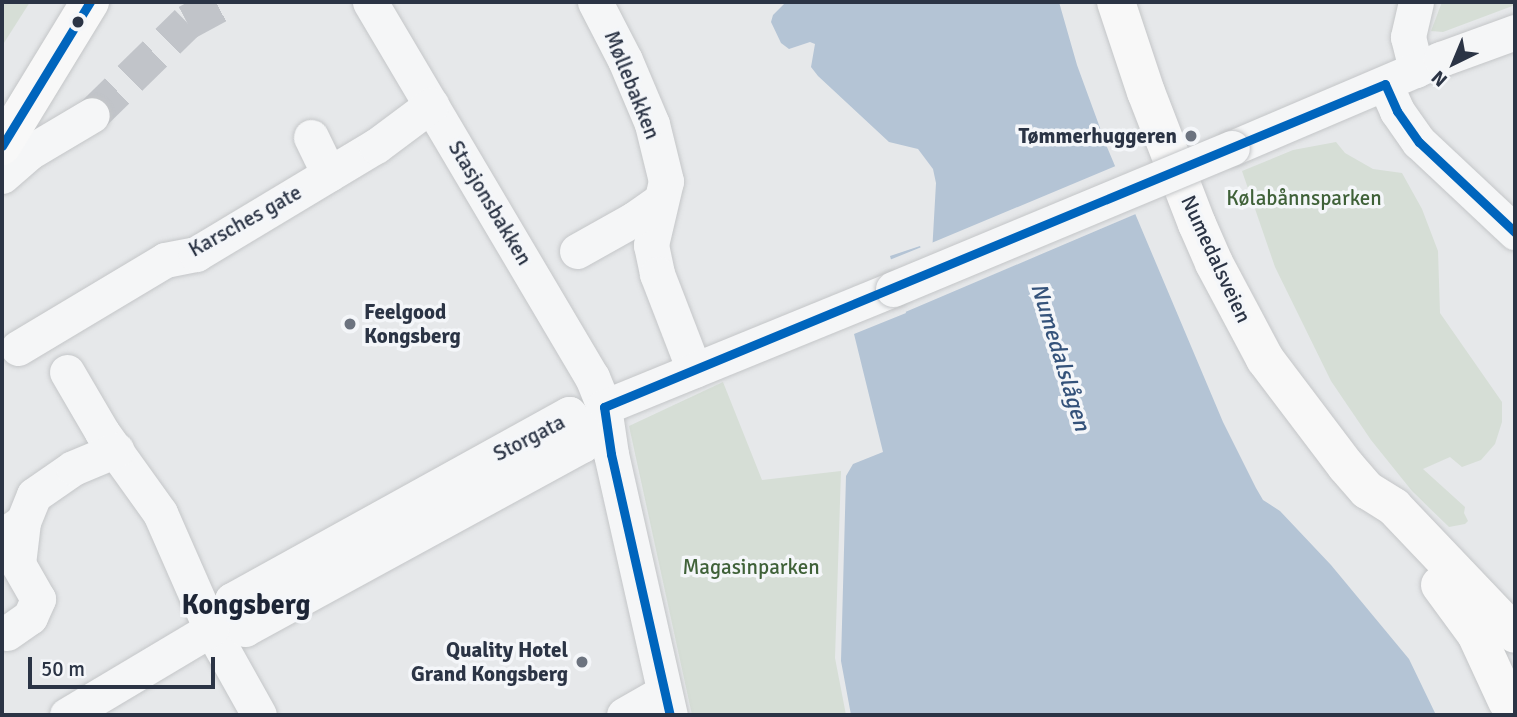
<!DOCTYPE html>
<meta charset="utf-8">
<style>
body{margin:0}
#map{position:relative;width:1517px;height:717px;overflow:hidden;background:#e6e8ea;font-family:Signika,sans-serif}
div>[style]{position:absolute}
.green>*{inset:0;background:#d6ded6}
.water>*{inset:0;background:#b4c4d5}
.pier>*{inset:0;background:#e6e8ea}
.minor-tunnel>*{height:35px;margin-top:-17.5px;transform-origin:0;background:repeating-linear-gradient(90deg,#c1c4c9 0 35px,transparent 0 53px)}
.roads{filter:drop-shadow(0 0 2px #c4c6c8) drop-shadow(0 0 2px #c4c6c8)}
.minor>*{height:35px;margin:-17.5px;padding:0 17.5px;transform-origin:17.5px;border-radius:17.5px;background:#f5f6f7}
.major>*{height:38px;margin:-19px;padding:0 19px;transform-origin:19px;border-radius:19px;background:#f8f8f8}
.bridges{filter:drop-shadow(0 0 2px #c4c6c8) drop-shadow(0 0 2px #c4c6c8)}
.minor-bridge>*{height:35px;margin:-17.5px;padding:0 17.5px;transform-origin:17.5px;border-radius:17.5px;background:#f5f6f7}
.bus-1>*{height:9px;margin:-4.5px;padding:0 4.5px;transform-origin:4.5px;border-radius:4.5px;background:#0065bd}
.dots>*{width:19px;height:19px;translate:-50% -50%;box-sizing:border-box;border:4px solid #f4f6f9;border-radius:50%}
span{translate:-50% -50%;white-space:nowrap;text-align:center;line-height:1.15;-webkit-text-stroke:7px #f4f6f9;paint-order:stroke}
.street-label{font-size:21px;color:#2b3445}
.poi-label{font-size:21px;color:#2b3445;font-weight:700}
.right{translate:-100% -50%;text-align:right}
.left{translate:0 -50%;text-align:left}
.park-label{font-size:21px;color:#3f6138}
.water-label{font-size:23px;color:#34527a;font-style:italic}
.district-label{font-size:28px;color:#1d2536;font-weight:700}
.frame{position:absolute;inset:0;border:4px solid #2b3445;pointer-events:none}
.north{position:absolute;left:1419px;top:28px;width:70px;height:70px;-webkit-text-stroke:5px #f4f6f9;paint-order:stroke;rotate:223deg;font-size:19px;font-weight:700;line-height:28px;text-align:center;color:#2b3445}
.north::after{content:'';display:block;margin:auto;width:24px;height:32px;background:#2b3445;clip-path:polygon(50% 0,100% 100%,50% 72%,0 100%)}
.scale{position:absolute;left:28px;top:657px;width:187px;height:32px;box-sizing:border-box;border:4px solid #2b3445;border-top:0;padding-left:9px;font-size:21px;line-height:24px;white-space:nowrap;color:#2b3445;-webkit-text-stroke:5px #f4f6f9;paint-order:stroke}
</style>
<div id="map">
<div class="green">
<i style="clip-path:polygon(2px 2px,30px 2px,2px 46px)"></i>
<i style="clip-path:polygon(1442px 2px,1515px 2px,1515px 5px,1443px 32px,1431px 31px)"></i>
<i style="clip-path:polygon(1336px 142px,1345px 153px,1373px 169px,1402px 173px,1422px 209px,1438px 251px,1440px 313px,1502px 402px,1502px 422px,1495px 444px,1481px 460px,1462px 467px,1450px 457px,1423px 469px,1465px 507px,1464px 513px,1468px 521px,1465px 524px,1449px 527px,1412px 491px,1371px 440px,1331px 381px,1275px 267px,1242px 171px,1293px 150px)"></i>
<i style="clip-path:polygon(723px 382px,762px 480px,841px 471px,835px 658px,846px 715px,692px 715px,629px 426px)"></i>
</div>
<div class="water">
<i style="clip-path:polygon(786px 2px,1059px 2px,1077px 65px,1107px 147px,1223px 422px,1256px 488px,1263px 500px,1280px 511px,1331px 565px,1409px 659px,1436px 715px,851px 715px,841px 661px,846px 476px,853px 464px,883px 452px,854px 334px,906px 313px,890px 256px,920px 246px,931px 271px,936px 183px,933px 169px,918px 149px,889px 142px,818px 76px,811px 67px,815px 44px,810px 42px,789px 49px,781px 43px,771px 22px,773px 15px)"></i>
</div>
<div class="pier">
<i style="clip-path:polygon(1118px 165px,1138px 213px,903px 313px,887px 261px,924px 246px,929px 258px,929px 244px)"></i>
</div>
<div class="minor-tunnel">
<i style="left:92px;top:115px;width:133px;rotate:-44.4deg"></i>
<i style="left:187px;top:22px;width:42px;rotate:-28.4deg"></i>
</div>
<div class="roads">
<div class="minor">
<i style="left:370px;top:2px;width:436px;rotate:59.4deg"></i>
<i style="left:592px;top:377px;width:32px;rotate:68deg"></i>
<i style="left:604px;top:407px;width:48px;rotate:81.5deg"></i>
<i style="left:611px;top:454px;width:268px;rotate:77.3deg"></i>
<i style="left:595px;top:2px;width:65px;rotate:62.7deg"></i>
<i style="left:625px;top:60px;width:69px;rotate:67.1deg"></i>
<i style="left:652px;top:124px;width:59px;rotate:76.2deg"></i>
<i style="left:666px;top:181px;width:66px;rotate:103.2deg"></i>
<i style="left:651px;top:245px;width:30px;rotate:78deg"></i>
<i style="left:657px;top:274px;width:103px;rotate:68.9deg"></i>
<i style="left:1416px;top:2px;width:36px;rotate:103deg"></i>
<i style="left:1408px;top:37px;width:34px;rotate:76deg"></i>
<i style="left:1385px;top:84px;width:30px;rotate:66deg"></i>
<i style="left:1397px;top:111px;width:38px;rotate:55deg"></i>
<i style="left:1419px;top:142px;width:132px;rotate:43.2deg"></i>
<i style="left:311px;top:137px;width:41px;rotate:64.1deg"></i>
<i style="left:1232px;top:148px;width:227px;rotate:-23.1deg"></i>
<i style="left:1441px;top:59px;width:79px;rotate:-20deg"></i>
<i style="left:2px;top:176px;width:35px;rotate:-41deg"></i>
<i style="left:28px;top:153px;width:74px;rotate:-30.7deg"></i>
<i style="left:577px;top:251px;width:65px;rotate:-29.3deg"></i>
<i style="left:634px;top:219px;width:33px;rotate:-35deg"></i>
<i style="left:18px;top:348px;width:171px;rotate:-30.9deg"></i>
<i style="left:165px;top:260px;width:32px;rotate:-11deg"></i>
<i style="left:196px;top:254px;width:210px;rotate:-31deg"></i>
<i style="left:376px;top:146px;width:69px;rotate:-36.7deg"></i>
<i style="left:67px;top:372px;width:69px;rotate:59.7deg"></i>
<i style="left:102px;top:432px;width:100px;rotate:54.4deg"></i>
<i style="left:160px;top:513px;width:127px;rotate:66.3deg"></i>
<i style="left:211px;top:629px;width:98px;rotate:60.8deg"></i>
<i style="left:604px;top:407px;width:312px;rotate:-22.2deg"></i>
<i style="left:569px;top:414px;width:18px;rotate:49deg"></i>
<i style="left:581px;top:428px;width:17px;rotate:87deg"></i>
<i style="left:582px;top:445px;width:384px;rotate:151.4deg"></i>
<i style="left:245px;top:629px;width:18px;rotate:-142deg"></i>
<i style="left:231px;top:618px;width:18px;rotate:-87deg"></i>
<i style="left:232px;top:600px;width:385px;rotate:-28.9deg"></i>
<i style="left:2px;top:536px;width:25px;rotate:-34deg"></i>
<i style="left:23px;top:522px;width:29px;rotate:-68deg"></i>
<i style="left:34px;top:495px;width:47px;rotate:-34.7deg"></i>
<i style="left:73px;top:468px;width:47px;rotate:-22.7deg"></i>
<i style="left:7px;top:633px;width:28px;rotate:-35deg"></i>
<i style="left:30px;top:617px;width:20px;rotate:-66deg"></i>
<i style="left:38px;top:599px;width:40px;rotate:-119.7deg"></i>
<i style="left:18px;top:564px;width:42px;rotate:-83.2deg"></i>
<i style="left:67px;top:715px;width:168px;rotate:-30.8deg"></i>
<i style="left:624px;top:715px;width:46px;rotate:-29.9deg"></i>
</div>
<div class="major">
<i style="left:1116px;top:2px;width:95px;rotate:71.6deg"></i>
<i style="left:1146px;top:92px;width:142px;rotate:68.9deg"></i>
<i style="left:1197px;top:224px;width:43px;rotate:66.4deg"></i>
<i style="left:1214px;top:263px;width:109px;rotate:62deg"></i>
<i style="left:1265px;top:359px;width:134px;rotate:52.9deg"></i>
<i style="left:1346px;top:466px;width:32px;rotate:49deg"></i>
<i style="left:1367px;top:490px;width:32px;rotate:32deg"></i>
<i style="left:1394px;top:507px;width:175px;rotate:46.4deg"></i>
<i style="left:2px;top:146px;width:169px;rotate:-58.6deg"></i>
<i style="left:1440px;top:585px;width:61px;rotate:53.7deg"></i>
<i style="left:1476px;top:634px;width:74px;rotate:65.2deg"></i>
</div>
</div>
<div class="bridges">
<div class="minor-bridge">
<i style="left:893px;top:289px;width:367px;rotate:-22.6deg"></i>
</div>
</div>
<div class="bus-1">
<i style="left:1385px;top:84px;width:30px;rotate:66deg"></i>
<i style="left:1397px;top:111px;width:38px;rotate:55deg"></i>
<i style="left:1419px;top:142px;width:132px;rotate:43.2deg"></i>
<i style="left:2px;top:146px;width:169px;rotate:-58.6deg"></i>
<i style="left:604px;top:407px;width:845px;rotate:-22.47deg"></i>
<i style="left:604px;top:407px;width:48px;rotate:81.5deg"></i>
<i style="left:611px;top:454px;width:268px;rotate:77.3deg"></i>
</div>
<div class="dots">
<i style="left:78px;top:22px;background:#2b3445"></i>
<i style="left:1191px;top:136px;background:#6c737f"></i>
<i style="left:350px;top:324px;background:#6c737f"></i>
<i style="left:582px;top:662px;background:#6c737f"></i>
</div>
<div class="street-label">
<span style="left:632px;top:85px;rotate:68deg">Møllebakken</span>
<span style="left:490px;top:203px;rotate:59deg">Stasjonsbakken</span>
<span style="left:245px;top:221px;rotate:-29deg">Karsches gate</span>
<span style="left:1216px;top:259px;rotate:65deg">Numedalsveien</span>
<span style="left:529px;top:438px;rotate:-27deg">Storgata</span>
</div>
<div class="poi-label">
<span class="right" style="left:1177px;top:136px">Tømmerhuggeren</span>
<span class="left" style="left:364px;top:324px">Feelgood<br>Kongsberg</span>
<span class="right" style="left:568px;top:662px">Quality Hotel<br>Grand Kongsberg</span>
</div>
<div class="park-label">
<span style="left:1304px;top:198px">Kølabånnsparken</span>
<span style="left:751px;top:567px">Magasinparken</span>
</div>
<div class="water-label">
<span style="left:1060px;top:357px;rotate:73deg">Numedalslågen</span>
</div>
<div class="district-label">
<span style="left:246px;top:605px">Kongsberg</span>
</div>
<div class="frame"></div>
<div class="north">N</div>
<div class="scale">50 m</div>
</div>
